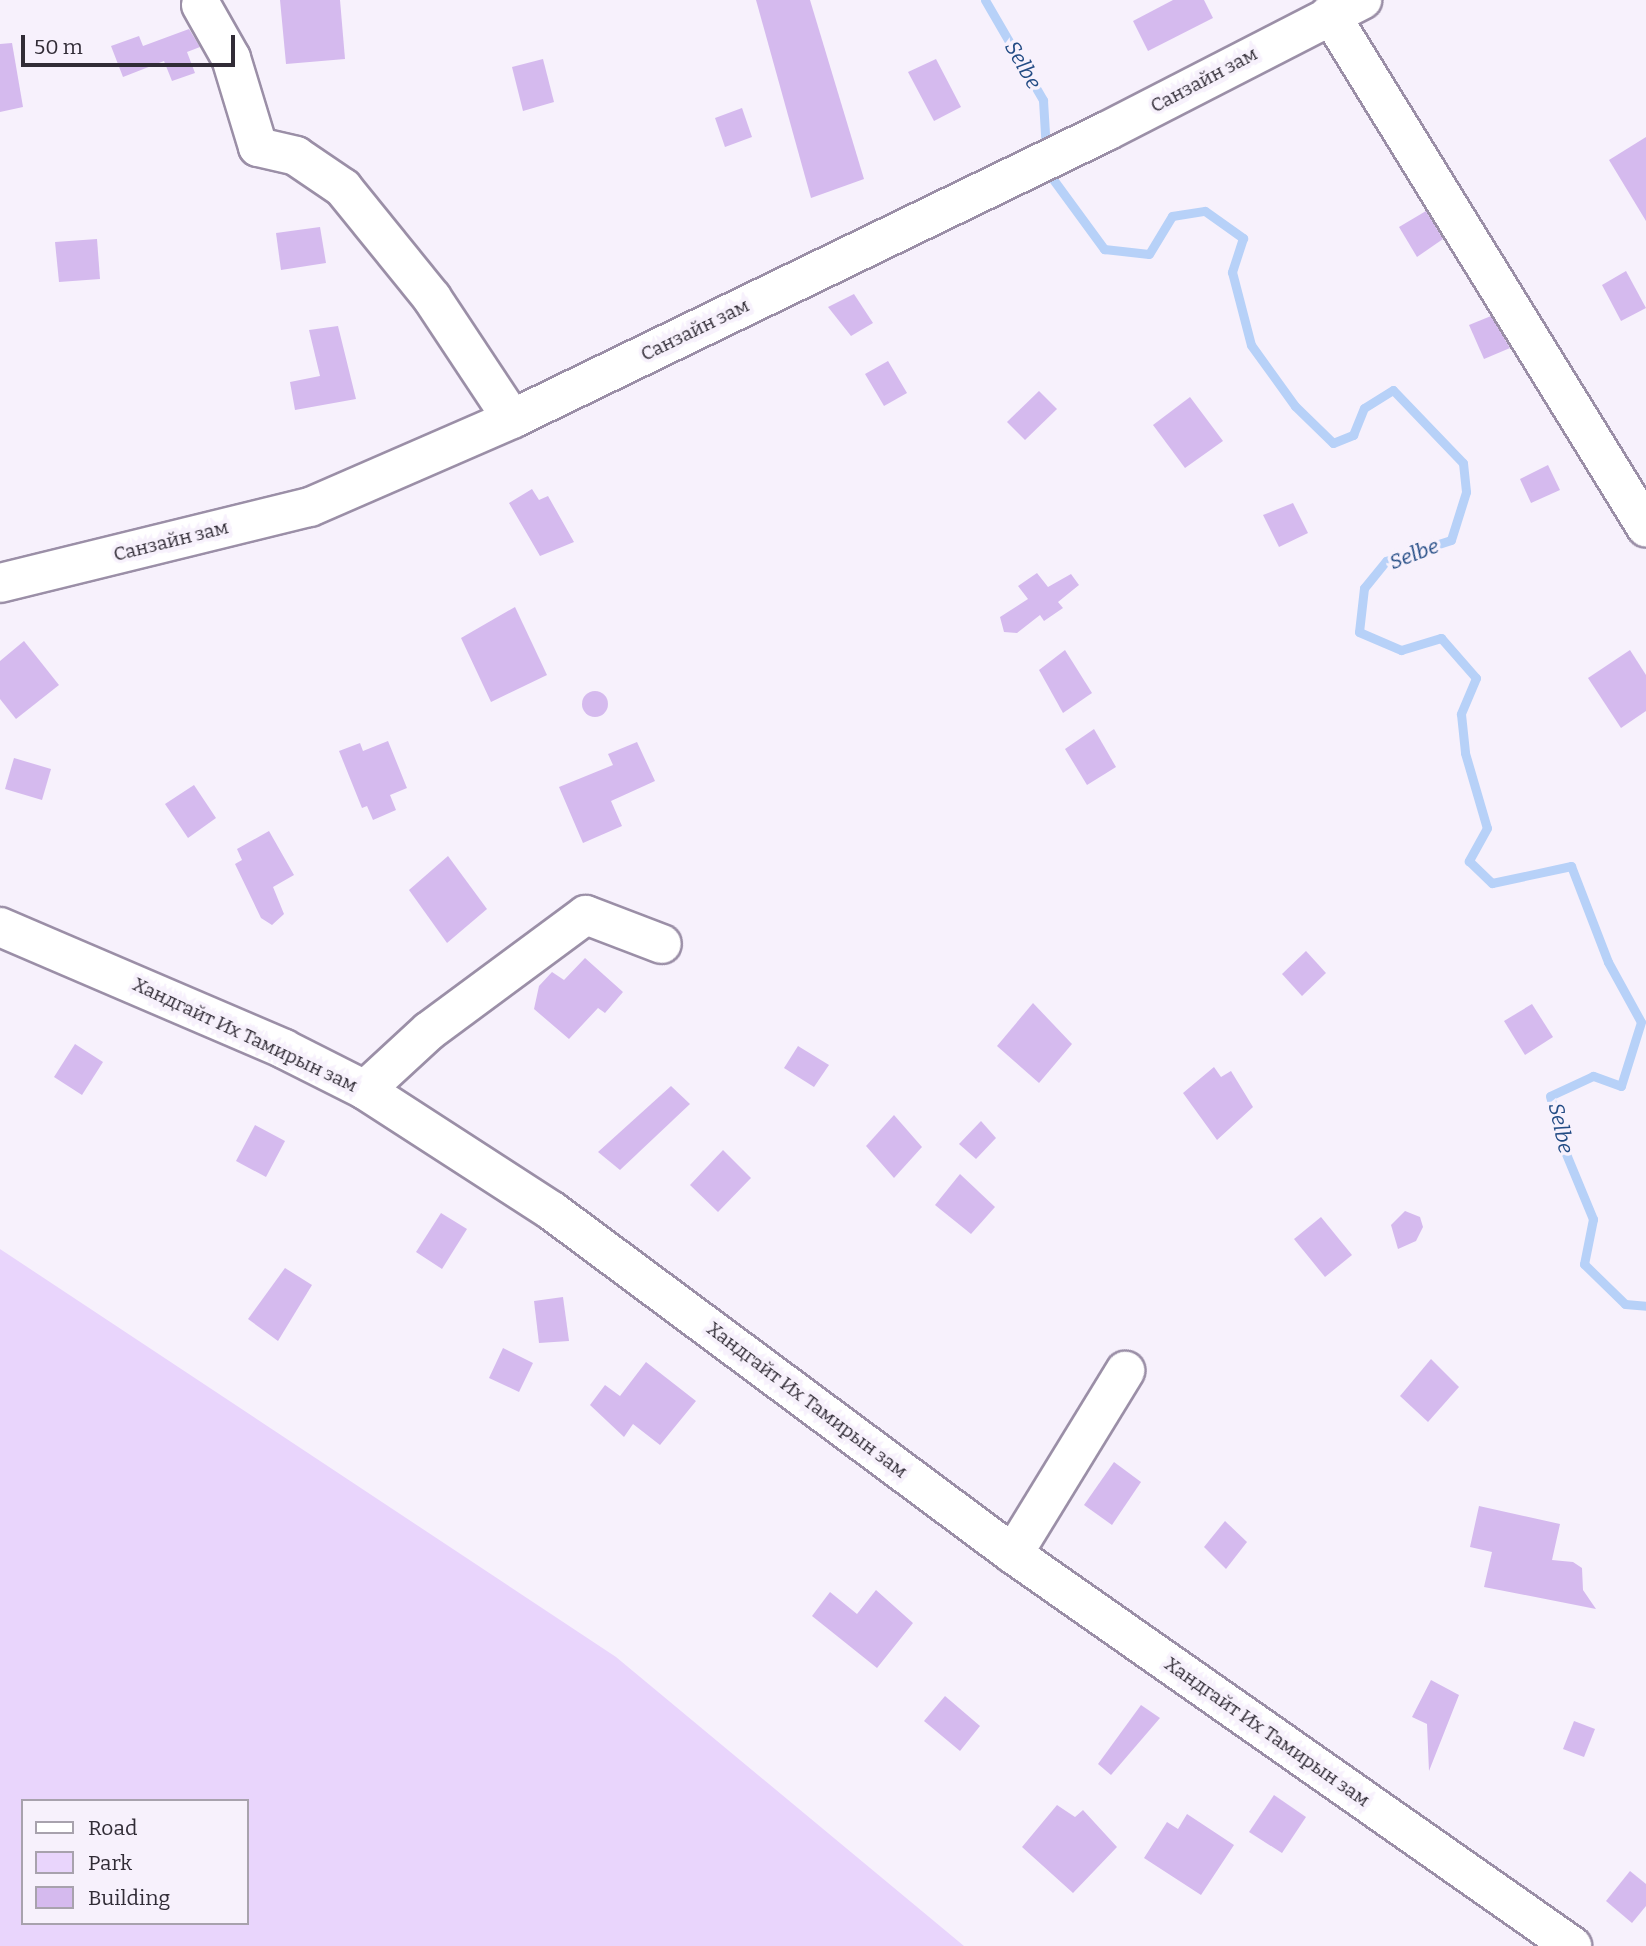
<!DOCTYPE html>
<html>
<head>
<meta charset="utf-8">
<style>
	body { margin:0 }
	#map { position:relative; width:1646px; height:1946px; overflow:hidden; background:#f7f1fc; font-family:Bitter,serif }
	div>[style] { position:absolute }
	.green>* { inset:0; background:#e9d5fc }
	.stream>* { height:9px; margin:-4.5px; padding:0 4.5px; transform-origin:4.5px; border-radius:4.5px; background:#b7d1f8 }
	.building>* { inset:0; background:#d5baee }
	.round { border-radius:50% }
	.roads { filter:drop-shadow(2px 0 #9b8fa7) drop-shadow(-2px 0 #9b8fa7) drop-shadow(0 2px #9b8fa7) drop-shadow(0 -2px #9b8fa7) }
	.minor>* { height:38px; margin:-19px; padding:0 19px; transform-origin:19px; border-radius:19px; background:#fff }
	.major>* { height:38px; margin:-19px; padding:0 19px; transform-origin:19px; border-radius:19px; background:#fff }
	span { translate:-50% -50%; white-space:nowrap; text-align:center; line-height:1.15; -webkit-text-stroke:7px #f7f1fc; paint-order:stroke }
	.street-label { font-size:19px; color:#312c36 }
	.water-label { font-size:21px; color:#224b84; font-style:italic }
	.legend { position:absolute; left:21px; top:1799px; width:228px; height:126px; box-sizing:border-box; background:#f7f1fc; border:2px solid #a8a2ad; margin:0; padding:9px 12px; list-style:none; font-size:21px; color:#312c36 }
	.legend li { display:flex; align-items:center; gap:14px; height:35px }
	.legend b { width:35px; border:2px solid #a8a2ad }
	.scale { position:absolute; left:21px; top:35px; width:214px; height:32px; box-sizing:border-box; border:4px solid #312c36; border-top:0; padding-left:9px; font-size:21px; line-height:24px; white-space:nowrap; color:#312c36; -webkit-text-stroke:5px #f7f1fc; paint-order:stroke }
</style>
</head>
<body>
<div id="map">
	<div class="green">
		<div style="clip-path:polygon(evenodd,0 1249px,616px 1657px,964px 1946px,0 1946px,0 1249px,23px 1801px,247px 1801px,247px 1923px,23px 1923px,23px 1801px)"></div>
	</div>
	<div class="stream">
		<div style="left:985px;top:0;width:116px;rotate:59.9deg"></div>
		<div style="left:1043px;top:100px;width:50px;rotate:86.6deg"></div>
		<div style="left:1047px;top:171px;width:97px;rotate:53.8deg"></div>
		<div style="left:1104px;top:249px;width:45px;rotate:6.3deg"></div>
		<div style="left:1149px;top:254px;width:44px;rotate:-58.8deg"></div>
		<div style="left:1172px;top:216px;width:33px;rotate:-9deg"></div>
		<div style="left:1205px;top:211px;width:47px;rotate:35.4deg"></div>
		<div style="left:1243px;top:238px;width:36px;rotate:108deg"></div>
		<div style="left:1232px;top:272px;width:75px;rotate:75.4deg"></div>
		<div style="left:1251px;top:345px;width:75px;rotate:54.2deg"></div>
		<div style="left:1295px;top:406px;width:53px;rotate:44.2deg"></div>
		<div style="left:1333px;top:443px;width:22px;rotate:-22deg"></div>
		<div style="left:1353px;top:435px;width:29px;rotate:-68deg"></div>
		<div style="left:1364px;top:408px;width:34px;rotate:-32deg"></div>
		<div style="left:1393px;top:390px;width:101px;rotate:46.2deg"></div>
		<div style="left:1463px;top:463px;width:29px;rotate:84deg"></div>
		<div style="left:1466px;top:492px;width:50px;rotate:107.4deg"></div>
		<div style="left:1451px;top:540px;width:68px;rotate:162.1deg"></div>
		<div style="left:1386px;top:561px;width:35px;rotate:129deg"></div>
		<div style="left:1364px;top:588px;width:44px;rotate:96.5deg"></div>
		<div style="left:1359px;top:632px;width:46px;rotate:23.2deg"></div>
		<div style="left:1401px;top:650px;width:42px;rotate:-16.7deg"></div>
		<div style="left:1441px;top:638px;width:53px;rotate:48.8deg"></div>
		<div style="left:1476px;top:678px;width:39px;rotate:113deg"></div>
		<div style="left:1461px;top:714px;width:39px;rotate:84deg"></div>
		<div style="left:1465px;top:753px;width:78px;rotate:73.7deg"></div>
		<div style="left:1487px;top:828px;width:38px;rotate:119deg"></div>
		<div style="left:1469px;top:861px;width:32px;rotate:44deg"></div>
		<div style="left:1492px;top:883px;width:81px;rotate:-12.1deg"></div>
		<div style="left:1571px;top:866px;width:103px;rotate:68.9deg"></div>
		<div style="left:1608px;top:962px;width:68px;rotate:61.2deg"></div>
		<div style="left:1641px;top:1022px;width:67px;rotate:107.4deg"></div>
		<div style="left:1621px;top:1086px;width:30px;rotate:-160deg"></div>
		<div style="left:1593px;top:1076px;width:47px;rotate:155.1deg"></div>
		<div style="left:1550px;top:1096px;width:55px;rotate:75.2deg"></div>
		<div style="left:1564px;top:1149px;width:76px;rotate:67.5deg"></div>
		<div style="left:1593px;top:1219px;width:46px;rotate:101.3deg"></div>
		<div style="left:1584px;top:1264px;width:57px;rotate:44.3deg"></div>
		<div style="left:1625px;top:1304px;width:21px;rotate:5deg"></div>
	</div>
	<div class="building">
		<div style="clip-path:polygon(280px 0,340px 0,345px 59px,286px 64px)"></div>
		<div style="clip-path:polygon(756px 0,810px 0,864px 179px,811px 198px)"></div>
		<div style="clip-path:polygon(1173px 0,1204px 0,1213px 18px,1148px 51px,1133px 21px)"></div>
		<div style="clip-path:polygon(189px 29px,200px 47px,187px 52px,195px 73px,172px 81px,164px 61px,123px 77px,111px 46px,139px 36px,143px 46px)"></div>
		<div style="clip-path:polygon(12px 43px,23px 107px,0 112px,0 44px)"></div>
		<div style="clip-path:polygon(543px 59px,554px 102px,523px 111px,512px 67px)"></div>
		<div style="clip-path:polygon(936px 59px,961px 107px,934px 121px,908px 72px)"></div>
		<div style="clip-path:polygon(742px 108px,752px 137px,725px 147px,715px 118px)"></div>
		<div style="clip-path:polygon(1646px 137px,1646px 221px,1609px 160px)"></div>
		<div style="clip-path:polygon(1426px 211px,1443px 239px,1417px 257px,1399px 227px)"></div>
		<div style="clip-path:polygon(320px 227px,326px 263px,281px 270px,276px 233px)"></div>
		<div style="clip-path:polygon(97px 239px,100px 279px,59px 282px,55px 242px)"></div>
		<div style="clip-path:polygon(1626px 271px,1646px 308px,1621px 321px,1602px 285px)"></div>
		<div style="clip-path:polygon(854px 294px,873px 323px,851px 336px,828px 307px)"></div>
		<div style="clip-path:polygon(1491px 316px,1510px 348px,1484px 359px,1469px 325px)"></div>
		<div style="clip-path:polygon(338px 326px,356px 399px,295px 410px,290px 382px,320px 376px,309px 330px)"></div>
		<div style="clip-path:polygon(888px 361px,907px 393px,884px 406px,865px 374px)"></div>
		<div style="clip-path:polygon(1039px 391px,1057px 409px,1025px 440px,1007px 422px)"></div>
		<div style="clip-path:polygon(1190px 397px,1223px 441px,1185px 468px,1153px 425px)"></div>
		<div style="clip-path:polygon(1548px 465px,1560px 490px,1531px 503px,1520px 479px)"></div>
		<div style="clip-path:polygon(532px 489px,539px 500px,548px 496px,574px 542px,540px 556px,509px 503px)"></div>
		<div style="clip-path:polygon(1293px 503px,1308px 533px,1279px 547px,1263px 515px)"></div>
		<div style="clip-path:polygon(1037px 573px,1048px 587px,1071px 574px,1079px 585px,1058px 602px,1063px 608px,1044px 621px,1040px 615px,1017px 633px,1004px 632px,1000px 617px,1028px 599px,1018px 586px)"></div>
		<div style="clip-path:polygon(515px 607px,547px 675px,491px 702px,461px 638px)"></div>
		<div style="clip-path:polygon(24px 641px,59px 685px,16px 719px,0 699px,0 661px)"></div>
		<div style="clip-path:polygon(1065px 650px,1092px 693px,1063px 713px,1039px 670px)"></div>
		<div style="clip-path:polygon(1630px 650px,1646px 675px,1646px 711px,1621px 728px,1588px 678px)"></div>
		<div class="round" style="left:582px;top:691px;width:26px;height:26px"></div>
		<div style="clip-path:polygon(1094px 729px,1116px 767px,1087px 785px,1065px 749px)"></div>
		<div style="clip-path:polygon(388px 741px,407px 788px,390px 795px,396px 810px,373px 820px,367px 806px,362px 808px,339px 751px,360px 743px,363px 751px)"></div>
		<div style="clip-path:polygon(637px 742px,655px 781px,611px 801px,622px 826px,583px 843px,559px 787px,613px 765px,608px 754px)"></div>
		<div style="clip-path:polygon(14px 758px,51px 769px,42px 800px,5px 789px)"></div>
		<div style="clip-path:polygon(194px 785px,216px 818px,188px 838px,165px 804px)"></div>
		<div style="clip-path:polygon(269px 831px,294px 875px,273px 887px,284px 914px,272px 925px,261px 918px,235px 864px,242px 860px,237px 849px)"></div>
		<div style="clip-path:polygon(448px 856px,487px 909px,447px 943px,409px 890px)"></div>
		<div style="clip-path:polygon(1306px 951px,1326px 973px,1302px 996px,1282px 974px)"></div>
		<div style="clip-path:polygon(585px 958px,623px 992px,605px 1013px,598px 1008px,569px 1039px,534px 1009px,539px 986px,552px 972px,564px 980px)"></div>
		<div style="clip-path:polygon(1033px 1003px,1072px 1044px,1039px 1083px,997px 1046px)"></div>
		<div style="clip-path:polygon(1532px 1004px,1553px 1037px,1525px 1055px,1504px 1021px)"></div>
		<div style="clip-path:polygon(75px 1044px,103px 1062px,82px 1095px,54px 1077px)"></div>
		<div style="clip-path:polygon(798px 1046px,829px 1065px,814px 1087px,784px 1068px)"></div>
		<div style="clip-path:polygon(1214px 1067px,1221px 1077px,1231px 1071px,1253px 1107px,1217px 1140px,1183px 1093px)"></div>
		<div style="clip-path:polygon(671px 1086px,690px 1104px,620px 1170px,598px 1152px)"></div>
		<div style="clip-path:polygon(894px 1115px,922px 1147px,894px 1178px,866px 1146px)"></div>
		<div style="clip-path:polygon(981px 1121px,996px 1138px,976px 1159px,959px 1144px)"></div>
		<div style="clip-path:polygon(255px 1125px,285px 1141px,266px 1177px,236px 1161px)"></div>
		<div style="clip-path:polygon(723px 1150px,751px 1178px,718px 1212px,690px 1185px)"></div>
		<div style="clip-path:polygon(960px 1174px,995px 1207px,971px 1234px,935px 1205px)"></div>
		<div style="clip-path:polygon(1405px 1211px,1420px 1217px,1423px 1227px,1416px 1241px,1398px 1249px,1391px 1225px)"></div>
		<div style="clip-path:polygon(441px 1213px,467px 1229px,442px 1269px,416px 1252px)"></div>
		<div style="clip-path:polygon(1321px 1217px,1352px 1255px,1325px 1277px,1294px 1239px)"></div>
		<div style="clip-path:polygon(285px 1268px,312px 1285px,278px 1341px,248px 1319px)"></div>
		<div style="clip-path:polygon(563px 1297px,569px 1341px,539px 1343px,534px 1301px)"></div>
		<div style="clip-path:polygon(503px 1348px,533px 1363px,519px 1392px,489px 1378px)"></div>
		<div style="clip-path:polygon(1431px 1359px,1459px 1387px,1428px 1422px,1400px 1396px)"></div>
		<div style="clip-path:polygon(646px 1362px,696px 1401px,660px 1445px,633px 1424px,624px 1437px,590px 1405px,605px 1385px,620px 1396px)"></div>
		<div style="clip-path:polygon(1114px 1462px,1141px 1482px,1112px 1525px,1084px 1505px)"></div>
		<div style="clip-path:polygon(1479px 1506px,1560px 1524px,1552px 1560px,1573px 1562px,1582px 1568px,1583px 1590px,1596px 1609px,1484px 1587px,1492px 1552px,1470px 1547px)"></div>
		<div style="clip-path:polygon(1225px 1521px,1247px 1542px,1226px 1569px,1204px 1547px)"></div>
		<div style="clip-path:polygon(876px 1590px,913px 1623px,877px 1668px,812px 1616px,830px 1592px,857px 1614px)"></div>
		<div style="clip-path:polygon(1431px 1680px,1459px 1695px,1429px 1771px,1427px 1724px,1412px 1717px)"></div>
		<div style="clip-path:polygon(945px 1696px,980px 1726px,960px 1751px,924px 1721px)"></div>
		<div style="clip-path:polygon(1141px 1705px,1160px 1718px,1111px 1775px,1098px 1764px)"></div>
		<div style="clip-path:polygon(1574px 1721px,1595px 1729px,1584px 1757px,1563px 1749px)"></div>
		<div style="clip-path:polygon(1274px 1795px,1306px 1817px,1282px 1853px,1249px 1832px)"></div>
		<div style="clip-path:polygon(1057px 1805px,1075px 1817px,1083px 1810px,1117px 1847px,1073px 1893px,1022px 1847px)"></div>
		<div style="clip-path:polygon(1187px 1814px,1234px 1845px,1201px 1895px,1144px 1858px,1167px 1822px,1178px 1829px)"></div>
		<div style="clip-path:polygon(1630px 1871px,1646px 1884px,1646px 1906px,1632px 1923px,1606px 1901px)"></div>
	</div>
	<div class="roads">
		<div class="minor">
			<div style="left:201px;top:5px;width:61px;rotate:60.5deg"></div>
			<div style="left:231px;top:58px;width:93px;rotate:73.1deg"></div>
			<div style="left:258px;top:147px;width:39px;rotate:13deg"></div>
			<div style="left:296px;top:156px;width:57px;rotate:34.2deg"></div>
			<div style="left:343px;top:188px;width:141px;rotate:51deg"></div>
			<div style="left:432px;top:298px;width:145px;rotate:56.5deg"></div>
			<div style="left:1330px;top:14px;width:603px;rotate:58.37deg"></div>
			<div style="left:0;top:927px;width:309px;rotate:23.2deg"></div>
			<div style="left:284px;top:1049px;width:91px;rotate:26.8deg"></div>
			<div style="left:365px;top:1090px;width:223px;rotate:32.9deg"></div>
			<div style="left:552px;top:1211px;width:575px;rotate:36.65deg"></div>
			<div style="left:1013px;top:1554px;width:683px;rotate:35.04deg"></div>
			<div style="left:365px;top:1090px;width:87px;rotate:-42.7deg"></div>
			<div style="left:429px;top:1031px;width:195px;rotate:-36.5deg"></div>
			<div style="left:586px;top:915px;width:81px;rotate:20.9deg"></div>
			<div style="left:1013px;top:1554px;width:215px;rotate:-58.5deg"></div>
		</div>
		<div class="major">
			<div style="left:0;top:583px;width:319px;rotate:-13.8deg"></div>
			<div style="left:310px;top:507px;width:220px;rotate:-23.5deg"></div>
			<div style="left:512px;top:419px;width:661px;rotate:-25.83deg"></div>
			<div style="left:1107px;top:131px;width:287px;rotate:-27.2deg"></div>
		</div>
	</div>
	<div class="street-label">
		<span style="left:1204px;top:80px;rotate:-28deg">Санзайн зам</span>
		<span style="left:695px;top:330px;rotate:-26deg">Санзайн зам</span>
		<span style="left:171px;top:541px;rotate:-14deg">Санзайн зам</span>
		<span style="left:245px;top:1035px;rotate:25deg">Хандгайт Их Тамирын зам</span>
		<span style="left:807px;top:1400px;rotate:37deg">Хандгайт Их Тамирын зам</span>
		<span style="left:1267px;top:1732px;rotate:35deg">Хандгайт Их Тамирын зам</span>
	</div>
	<div class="water-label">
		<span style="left:1023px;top:65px;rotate:60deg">Selbe</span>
		<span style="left:1414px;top:554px;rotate:-21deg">Selbe</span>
		<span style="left:1561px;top:1128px;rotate:77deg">Selbe</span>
	</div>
	<ul class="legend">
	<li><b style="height:9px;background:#fff"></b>Road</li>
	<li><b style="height:19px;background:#e9d5fc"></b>Park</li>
	<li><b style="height:19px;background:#d5baee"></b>Building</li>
	</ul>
	<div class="scale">50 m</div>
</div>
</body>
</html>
